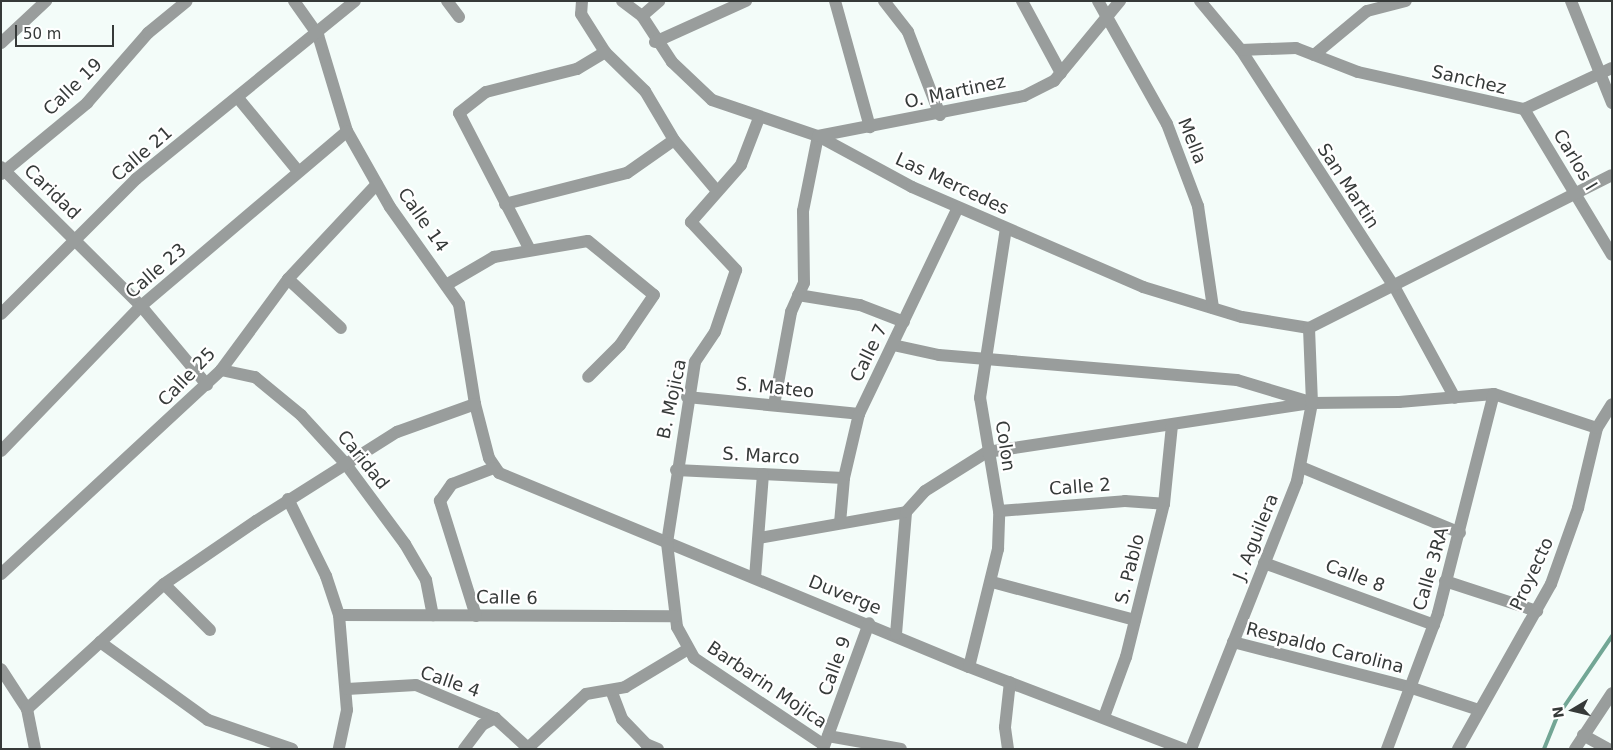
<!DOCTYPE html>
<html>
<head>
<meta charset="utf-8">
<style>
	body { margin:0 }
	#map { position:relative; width:1613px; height:750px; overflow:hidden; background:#f3fcf9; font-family:"DejaVu Sans",sans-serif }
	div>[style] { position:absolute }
	.stream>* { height:4px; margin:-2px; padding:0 2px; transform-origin:2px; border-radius:2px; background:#72a695 }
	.minor>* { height:12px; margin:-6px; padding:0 6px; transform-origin:6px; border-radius:6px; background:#999d9c }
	span { translate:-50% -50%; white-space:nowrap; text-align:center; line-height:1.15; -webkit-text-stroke:4.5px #fff; paint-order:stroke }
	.street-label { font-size:18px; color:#363a39 }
	.frame { position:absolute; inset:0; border:2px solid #363a39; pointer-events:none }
	.north { position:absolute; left:1548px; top:685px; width:50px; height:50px; -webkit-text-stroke:4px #fff; paint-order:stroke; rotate:261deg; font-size:14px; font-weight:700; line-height:20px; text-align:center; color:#363a39 }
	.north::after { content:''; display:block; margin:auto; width:18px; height:22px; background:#363a39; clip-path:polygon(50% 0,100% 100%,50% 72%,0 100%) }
	.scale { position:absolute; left:15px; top:25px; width:99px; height:22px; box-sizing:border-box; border:2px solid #363a39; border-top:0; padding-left:6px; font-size:15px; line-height:18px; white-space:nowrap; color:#363a39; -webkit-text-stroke:4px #fff; paint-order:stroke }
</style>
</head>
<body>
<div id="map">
	<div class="stream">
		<div style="left:1544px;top:749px;width:35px;rotate:-68deg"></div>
		<div style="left:1557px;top:717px;width:98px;rotate:-55.8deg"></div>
	</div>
	<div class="minor">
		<div style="left:294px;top:1px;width:42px;rotate:54.8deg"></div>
		<div style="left:318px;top:35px;width:100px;rotate:73.2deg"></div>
		<div style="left:347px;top:131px;width:87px;rotate:60.5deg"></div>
		<div style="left:390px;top:207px;width:119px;rotate:54.6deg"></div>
		<div style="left:459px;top:304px;width:101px;rotate:80.9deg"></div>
		<div style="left:475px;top:404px;width:56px;rotate:75.5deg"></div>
		<div style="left:489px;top:458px;width:18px;rotate:56deg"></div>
		<div style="left:499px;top:473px;width:508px;rotate:22.43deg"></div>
		<div style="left:969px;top:667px;width:230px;rotate:20.9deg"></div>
		<div style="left:447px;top:1px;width:20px;rotate:53deg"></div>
		<div style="left:582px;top:1px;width:13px;rotate:94deg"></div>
		<div style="left:581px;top:14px;width:45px;rotate:57.7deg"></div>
		<div style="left:605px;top:52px;width:56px;rotate:44.3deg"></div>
		<div style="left:645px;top:91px;width:57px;rotate:59.4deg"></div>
		<div style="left:674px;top:140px;width:67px;rotate:49.9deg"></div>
		<div style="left:622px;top:1px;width:25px;rotate:37deg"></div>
		<div style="left:642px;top:16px;width:55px;rotate:56.9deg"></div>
		<div style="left:672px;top:62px;width:55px;rotate:43.5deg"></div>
		<div style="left:712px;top:100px;width:112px;rotate:18.8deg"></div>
		<div style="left:818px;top:136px;width:107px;rotate:28.5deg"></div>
		<div style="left:912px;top:187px;width:252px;rotate:23.4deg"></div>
		<div style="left:1143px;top:287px;width:103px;rotate:16.9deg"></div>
		<div style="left:1242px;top:317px;width:68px;rotate:9.3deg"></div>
		<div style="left:835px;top:1px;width:131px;rotate:74.5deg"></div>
		<div style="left:884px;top:1px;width:39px;rotate:52deg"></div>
		<div style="left:908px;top:32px;width:89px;rotate:68.9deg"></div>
		<div style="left:1022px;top:1px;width:82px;rotate:61.6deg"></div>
		<div style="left:1098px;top:1px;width:141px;rotate:60.7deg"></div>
		<div style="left:1167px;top:124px;width:88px;rotate:69.3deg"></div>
		<div style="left:1198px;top:206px;width:103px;rotate:81.6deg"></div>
		<div style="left:1200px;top:1px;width:64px;rotate:50.1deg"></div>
		<div style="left:1241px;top:50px;width:283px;rotate:57.1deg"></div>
		<div style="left:1395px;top:288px;width:125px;rotate:61.4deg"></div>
		<div style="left:1571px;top:1px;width:110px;rotate:68.1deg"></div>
		<div style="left:642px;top:16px;width:23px;rotate:-41deg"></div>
		<div style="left:655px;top:42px;width:100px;rotate:-24.3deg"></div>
		<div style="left:1px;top:43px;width:62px;rotate:-43deg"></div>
		<div style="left:1241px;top:50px;width:55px;rotate:-2.1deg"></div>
		<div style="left:1296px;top:48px;width:66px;rotate:21.2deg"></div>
		<div style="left:1358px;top:72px;width:170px;rotate:12.6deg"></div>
		<div style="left:1524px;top:109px;width:97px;rotate:-25deg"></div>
		<div style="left:1314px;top:55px;width:69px;rotate:-39.7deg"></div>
		<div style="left:1367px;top:11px;width:40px;rotate:-14.4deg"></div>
		<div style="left:238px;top:98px;width:94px;rotate:50.6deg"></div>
		<div style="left:1524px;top:109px;width:170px;rotate:58.9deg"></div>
		<div style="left:759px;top:118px;width:50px;rotate:111deg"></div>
		<div style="left:741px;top:165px;width:76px;rotate:131.3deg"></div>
		<div style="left:691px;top:222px;width:66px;rotate:46.8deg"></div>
		<div style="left:736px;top:270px;width:65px;rotate:108.7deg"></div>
		<div style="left:715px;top:332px;width:36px;rotate:124deg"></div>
		<div style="left:695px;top:362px;width:183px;rotate:98.8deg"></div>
		<div style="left:667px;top:543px;width:85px;rotate:83.2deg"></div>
		<div style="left:677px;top:627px;width:35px;rotate:61deg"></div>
		<div style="left:694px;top:658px;width:156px;rotate:33.8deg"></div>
		<div style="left:1px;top:167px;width:197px;rotate:44.8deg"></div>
		<div style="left:141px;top:306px;width:103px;rotate:50.1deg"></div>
		<div style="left:1px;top:174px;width:112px;rotate:-39.5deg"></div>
		<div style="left:87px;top:103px;width:93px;rotate:-48.9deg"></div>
		<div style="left:148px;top:33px;width:50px;rotate:-39.4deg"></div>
		<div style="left:505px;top:204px;width:126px;rotate:-14.3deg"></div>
		<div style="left:627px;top:173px;width:57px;rotate:-35.1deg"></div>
		<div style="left:530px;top:250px;width:154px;rotate:-117.4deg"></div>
		<div style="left:459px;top:113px;width:34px;rotate:-38deg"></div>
		<div style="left:486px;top:92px;width:94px;rotate:-14.2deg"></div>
		<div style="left:577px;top:69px;width:33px;rotate:-31deg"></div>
		<div style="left:288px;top:279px;width:72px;rotate:42.8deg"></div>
		<div style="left:446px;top:285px;width:56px;rotate:-30.3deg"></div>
		<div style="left:494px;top:257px;width:95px;rotate:-9.7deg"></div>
		<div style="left:588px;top:241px;width:85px;rotate:39.3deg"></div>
		<div style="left:654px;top:295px;width:60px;rotate:124.2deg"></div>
		<div style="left:620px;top:345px;width:45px;rotate:135deg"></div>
		<div style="left:798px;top:295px;width:63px;rotate:9.2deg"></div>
		<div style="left:860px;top:305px;width:47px;rotate:21.1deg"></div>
		<div style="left:1px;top:314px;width:191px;rotate:-45deg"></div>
		<div style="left:136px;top:179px;width:282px;rotate:-39.1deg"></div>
		<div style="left:1309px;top:328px;width:339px;rotate:-26.8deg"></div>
		<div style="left:893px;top:345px;width:47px;rotate:12.3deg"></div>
		<div style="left:939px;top:355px;width:299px;rotate:4.8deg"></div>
		<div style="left:1237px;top:380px;width:73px;rotate:16.7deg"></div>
		<div style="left:221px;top:370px;width:35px;rotate:12deg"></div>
		<div style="left:255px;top:377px;width:60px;rotate:39.6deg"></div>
		<div style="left:301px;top:415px;width:65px;rotate:47.5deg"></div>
		<div style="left:345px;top:463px;width:101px;rotate:53.5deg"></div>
		<div style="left:405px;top:544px;width:42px;rotate:59.7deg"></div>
		<div style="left:426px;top:580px;width:36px;rotate:79deg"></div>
		<div style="left:687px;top:397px;width:173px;rotate:5.6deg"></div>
		<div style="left:774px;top:405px;width:95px;rotate:-79.6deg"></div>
		<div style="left:791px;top:312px;width:32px;rotate:-66deg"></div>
		<div style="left:804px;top:283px;width:72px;rotate:-90.8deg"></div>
		<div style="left:803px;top:211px;width:76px;rotate:-78.7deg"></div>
		<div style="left:818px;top:136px;width:210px;rotate:-11deg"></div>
		<div style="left:1024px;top:96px;width:34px;rotate:-27deg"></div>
		<div style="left:1054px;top:81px;width:104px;rotate:-50.5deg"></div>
		<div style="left:1px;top:451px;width:202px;rotate:-46deg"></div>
		<div style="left:141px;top:306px;width:270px;rotate:-40.3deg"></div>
		<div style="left:1301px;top:467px;width:172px;rotate:22.5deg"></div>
		<div style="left:676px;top:470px;width:168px;rotate:2.7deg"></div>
		<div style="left:288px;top:499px;width:86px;rotate:63.7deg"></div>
		<div style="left:326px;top:576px;width:41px;rotate:71.6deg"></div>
		<div style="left:339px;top:615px;width:95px;rotate:85.2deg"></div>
		<div style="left:347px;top:710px;width:40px;rotate:102deg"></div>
		<div style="left:999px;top:511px;width:126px;rotate:-4.5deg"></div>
		<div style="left:1125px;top:501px;width:39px;rotate:4deg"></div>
		<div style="left:840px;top:523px;width:45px;rotate:-84.9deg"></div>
		<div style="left:844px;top:478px;width:66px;rotate:-76.8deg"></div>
		<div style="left:859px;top:414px;width:229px;rotate:-64.4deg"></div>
		<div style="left:759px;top:538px;width:149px;rotate:-10deg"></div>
		<div style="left:1264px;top:563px;width:181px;rotate:20deg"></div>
		<div style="left:1px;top:574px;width:300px;rotate:-42.8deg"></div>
		<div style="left:221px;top:370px;width:113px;rotate:-53.6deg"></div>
		<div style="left:288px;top:279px;width:130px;rotate:-46.9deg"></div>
		<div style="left:755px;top:578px;width:104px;rotate:-85.6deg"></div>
		<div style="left:1445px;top:581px;width:97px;rotate:18.1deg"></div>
		<div style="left:992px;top:582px;width:148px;rotate:14.9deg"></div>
		<div style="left:164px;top:584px;width:65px;rotate:45deg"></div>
		<div style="left:339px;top:615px;width:336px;rotate:0.2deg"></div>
		<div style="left:476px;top:616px;width:121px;rotate:-107.4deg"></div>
		<div style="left:440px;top:501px;width:21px;rotate:-55deg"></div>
		<div style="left:452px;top:484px;width:45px;rotate:-20.9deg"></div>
		<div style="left:896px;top:634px;width:122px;rotate:-85.3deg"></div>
		<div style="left:906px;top:512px;width:28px;rotate:-48deg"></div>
		<div style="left:925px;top:491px;width:73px;rotate:-32.2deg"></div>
		<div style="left:987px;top:452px;width:329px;rotate:-8.6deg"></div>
		<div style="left:1312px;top:403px;width:87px;rotate:-0.7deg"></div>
		<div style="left:1399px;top:402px;width:95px;rotate:-4.8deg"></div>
		<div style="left:1494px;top:394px;width:108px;rotate:18.3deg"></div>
		<div style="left:100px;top:642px;width:133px;rotate:35.8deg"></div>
		<div style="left:208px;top:720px;width:89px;rotate:19deg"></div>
		<div style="left:1233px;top:642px;width:182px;rotate:14.3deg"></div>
		<div style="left:1409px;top:687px;width:74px;rotate:18.2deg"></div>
		<div style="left:969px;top:667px;width:122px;rotate:-76.2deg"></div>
		<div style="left:998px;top:549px;width:38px;rotate:-88deg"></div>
		<div style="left:999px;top:511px;width:115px;rotate:-99.5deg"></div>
		<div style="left:980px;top:398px;width:171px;rotate:-81.3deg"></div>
		<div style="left:1px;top:669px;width:48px;rotate:57deg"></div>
		<div style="left:27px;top:709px;width:41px;rotate:78.7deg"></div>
		<div style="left:347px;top:689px;width:69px;rotate:-3.3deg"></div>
		<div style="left:416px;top:685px;width:86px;rotate:22.7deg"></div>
		<div style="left:495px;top:718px;width:46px;rotate:42.4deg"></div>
		<div style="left:611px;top:690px;width:31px;rotate:69deg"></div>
		<div style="left:622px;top:719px;width:35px;rotate:46deg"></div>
		<div style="left:646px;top:744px;width:13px;rotate:23deg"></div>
		<div style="left:27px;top:709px;width:185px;rotate:-42.4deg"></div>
		<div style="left:164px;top:584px;width:112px;rotate:-34.4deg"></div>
		<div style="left:256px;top:521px;width:167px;rotate:-32.3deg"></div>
		<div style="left:397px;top:432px;width:83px;rotate:-19.7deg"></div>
		<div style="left:1104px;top:717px;width:64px;rotate:-69.9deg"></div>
		<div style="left:1126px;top:657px;width:158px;rotate:-76.1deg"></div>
		<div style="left:1164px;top:504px;width:79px;rotate:-84.2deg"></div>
		<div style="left:1583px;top:735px;width:29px;rotate:29deg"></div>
		<div style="left:828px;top:736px;width:74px;rotate:10.1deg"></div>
		<div style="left:528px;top:748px;width:79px;rotate:-43deg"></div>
		<div style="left:586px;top:694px;width:40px;rotate:-10deg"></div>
		<div style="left:625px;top:687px;width:74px;rotate:-31.1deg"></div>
		<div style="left:464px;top:749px;width:30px;rotate:-53deg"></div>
		<div style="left:482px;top:725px;width:15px;rotate:-28deg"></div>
		<div style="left:823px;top:749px;width:134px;rotate:-69.9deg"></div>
		<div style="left:1008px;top:749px;width:22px;rotate:-98deg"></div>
		<div style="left:1005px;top:727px;width:45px;rotate:-83.7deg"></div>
		<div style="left:1191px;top:749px;width:288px;rotate:-68.4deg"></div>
		<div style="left:1297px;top:481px;width:79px;rotate:-79.1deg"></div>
		<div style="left:1312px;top:403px;width:75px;rotate:-92.3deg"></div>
		<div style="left:1387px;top:749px;width:145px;rotate:-69.4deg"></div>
		<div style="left:1438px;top:613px;width:226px;rotate:-75.7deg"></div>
		<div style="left:1458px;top:749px;width:189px;rotate:-60.6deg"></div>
		<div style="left:1551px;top:584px;width:81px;rotate:-70.4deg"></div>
		<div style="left:1578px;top:508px;width:82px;rotate:-76.6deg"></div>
		<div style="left:1597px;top:428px;width:28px;rotate:-58deg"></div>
		<div style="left:1575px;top:749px;width:67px;rotate:-56.5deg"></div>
	</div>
	<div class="street-label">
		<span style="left:1469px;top:80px;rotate:13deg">Sanchez</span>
		<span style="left:73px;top:87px;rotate:-44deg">Calle 19</span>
		<span style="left:955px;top:92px;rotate:-12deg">O. Martinez</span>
		<span style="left:1192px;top:141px;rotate:68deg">Mella</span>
		<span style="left:142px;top:154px;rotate:-41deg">Calle 21</span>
		<span style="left:1575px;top:160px;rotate:59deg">Carlos I</span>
		<span style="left:952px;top:184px;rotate:25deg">Las Mercedes</span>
		<span style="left:1348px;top:186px;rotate:57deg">San Martin</span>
		<span style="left:52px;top:192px;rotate:44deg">Caridad</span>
		<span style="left:423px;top:220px;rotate:55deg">Calle 14</span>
		<span style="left:156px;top:271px;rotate:-41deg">Calle 23</span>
		<span style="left:869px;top:353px;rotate:-64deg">Calle 7</span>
		<span style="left:187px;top:377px;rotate:-46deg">Calle 25</span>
		<span style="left:775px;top:388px;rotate:6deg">S. Mateo</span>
		<span style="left:672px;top:399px;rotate:-78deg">B. Mojica</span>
		<span style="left:1005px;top:446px;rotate:81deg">Colon</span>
		<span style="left:761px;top:456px;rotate:3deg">S. Marco</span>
		<span style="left:363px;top:460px;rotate:51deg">Caridad</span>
		<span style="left:1080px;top:487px;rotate:-4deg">Calle 2</span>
		<span style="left:1256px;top:537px;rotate:-68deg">J. Aguilera</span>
		<span style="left:1130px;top:569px;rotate:-76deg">S. Pablo</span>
		<span style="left:1431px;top:569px;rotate:-74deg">Calle 3RA</span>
		<span style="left:1532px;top:574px;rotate:-65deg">Proyecto</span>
		<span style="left:1355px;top:576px;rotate:21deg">Calle 8</span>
		<span style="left:845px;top:595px;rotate:22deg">Duverge</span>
		<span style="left:507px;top:598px;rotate:1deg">Calle 6</span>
		<span style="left:1325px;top:648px;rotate:14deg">Respaldo Carolina</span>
		<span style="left:835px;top:666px;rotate:-70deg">Calle 9</span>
		<span style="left:450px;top:682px;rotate:19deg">Calle 4</span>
		<span style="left:767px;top:685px;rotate:34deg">Barbarin Mojica</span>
	</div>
	<div class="frame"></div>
	<div class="north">N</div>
	<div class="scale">50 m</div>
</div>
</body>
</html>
